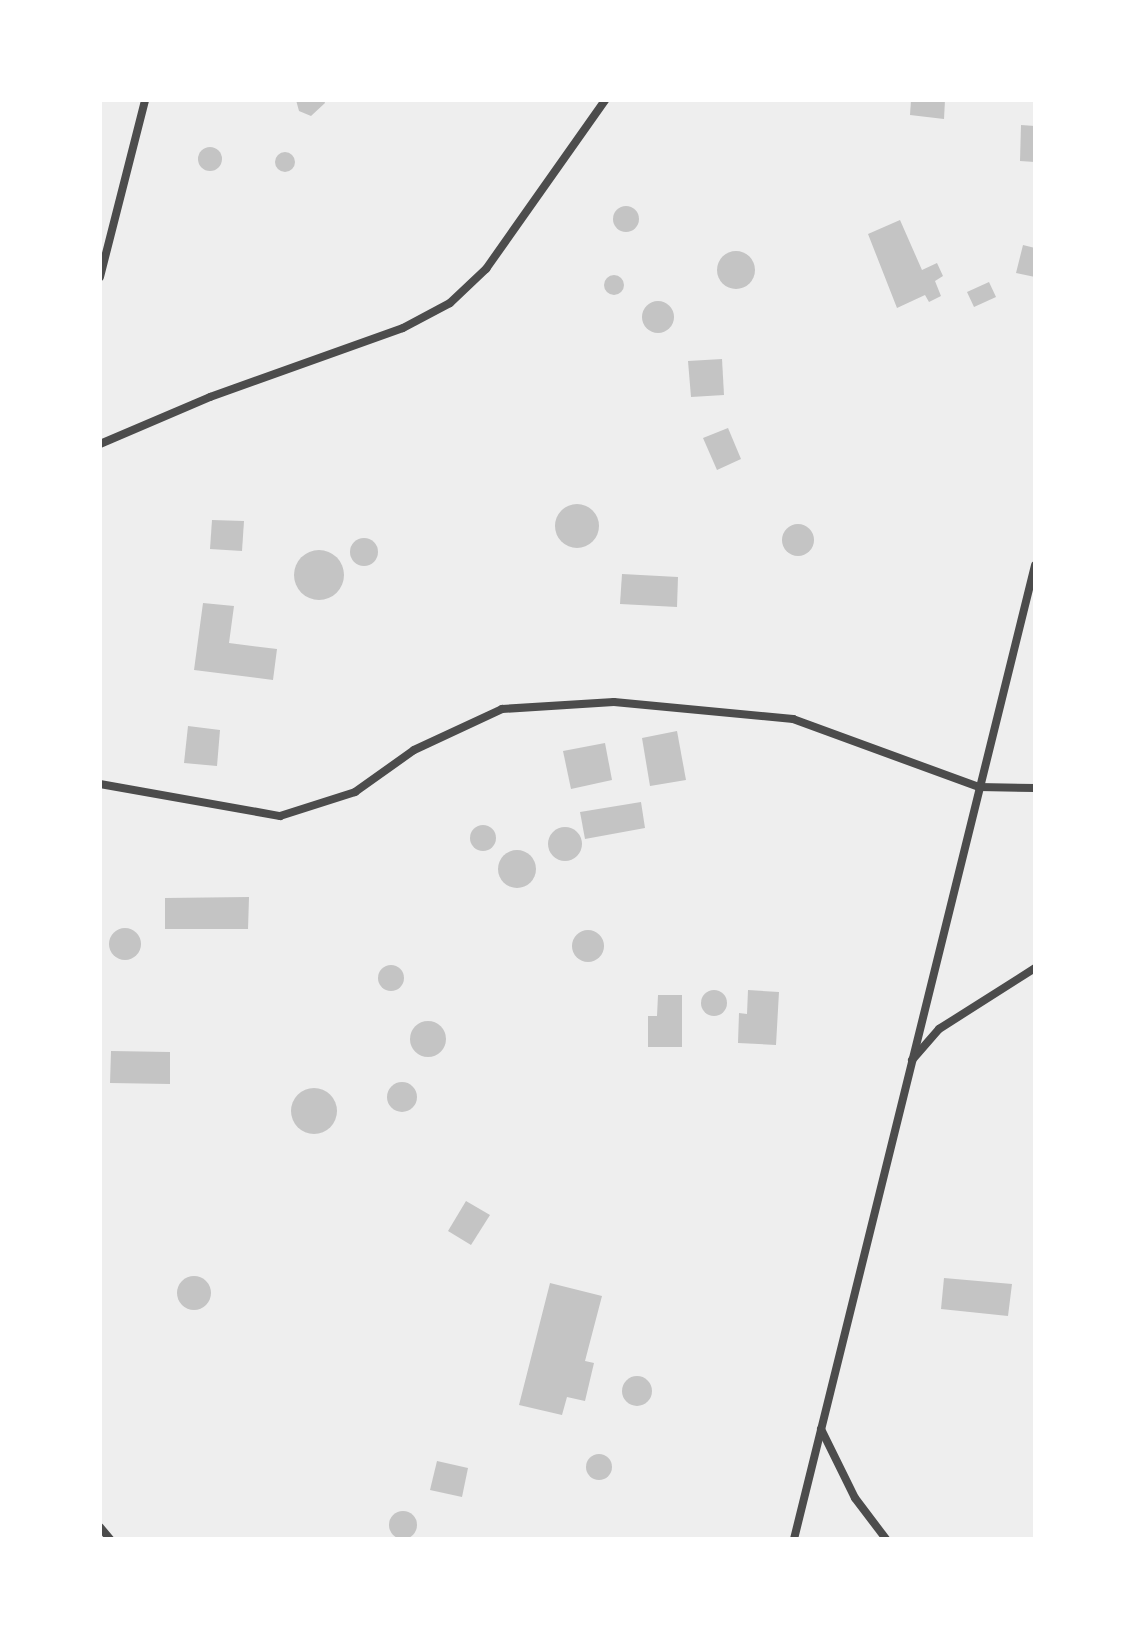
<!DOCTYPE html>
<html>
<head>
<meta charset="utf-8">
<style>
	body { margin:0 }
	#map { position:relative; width:1135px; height:1639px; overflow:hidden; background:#fff; font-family:"Golos Text",sans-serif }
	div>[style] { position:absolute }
	.green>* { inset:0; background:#eee }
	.building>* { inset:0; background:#c4c4c4 }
	.round { border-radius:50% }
	.minor>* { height:8px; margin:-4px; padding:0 4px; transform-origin:4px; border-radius:4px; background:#4c4c4c }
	span { translate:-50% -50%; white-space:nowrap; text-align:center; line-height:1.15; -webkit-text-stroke:6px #fff; paint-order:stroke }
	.frame { position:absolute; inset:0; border:102px solid #fff; pointer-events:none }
</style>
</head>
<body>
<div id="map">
	<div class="green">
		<div style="clip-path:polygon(100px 100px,1035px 100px,1035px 1539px,100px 1539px)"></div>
	</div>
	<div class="building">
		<div style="clip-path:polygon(296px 100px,324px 100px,325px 103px,311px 116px,299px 111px)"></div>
		<div style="clip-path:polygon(911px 100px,945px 100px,944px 119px,910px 115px)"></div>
		<div style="clip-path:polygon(1021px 125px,1035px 126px,1035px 162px,1020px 161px)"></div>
		<div class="round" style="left:198px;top:147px;width:24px;height:24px"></div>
		<div class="round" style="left:275px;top:152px;width:20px;height:20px"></div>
		<div class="round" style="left:613px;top:206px;width:26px;height:26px"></div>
		<div style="clip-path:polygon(900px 220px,922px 270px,937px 263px,943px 276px,935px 281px,941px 296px,929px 302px,925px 295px,897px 308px,868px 234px)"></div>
		<div style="clip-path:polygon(1023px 245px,1035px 248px,1035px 277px,1016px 273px)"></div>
		<div class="round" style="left:717px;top:251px;width:38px;height:38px"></div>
		<div class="round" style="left:604px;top:275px;width:20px;height:20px"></div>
		<div style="clip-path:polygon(989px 282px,996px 297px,974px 307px,967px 292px)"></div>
		<div class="round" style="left:642px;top:301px;width:32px;height:32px"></div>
		<div style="clip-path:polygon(722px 359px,724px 395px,691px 397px,688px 361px)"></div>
		<div style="clip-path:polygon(728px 428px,741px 459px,717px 470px,703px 438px)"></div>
		<div class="round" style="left:555px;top:504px;width:44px;height:44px"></div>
		<div style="clip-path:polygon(212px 520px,244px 521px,242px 551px,210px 549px)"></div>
		<div class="round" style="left:782px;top:524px;width:32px;height:32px"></div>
		<div class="round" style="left:350px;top:538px;width:28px;height:28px"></div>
		<div class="round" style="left:294px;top:550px;width:50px;height:50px"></div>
		<div style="clip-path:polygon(622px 574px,678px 577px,677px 607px,620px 604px)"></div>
		<div style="clip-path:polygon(203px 603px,234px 606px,229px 643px,277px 649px,273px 680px,194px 670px)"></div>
		<div style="clip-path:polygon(188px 726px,220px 730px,217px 766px,184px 763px)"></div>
		<div style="clip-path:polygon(677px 731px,686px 780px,650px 786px,642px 738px)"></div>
		<div style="clip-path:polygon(605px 743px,612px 780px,571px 789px,563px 751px)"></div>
		<div style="clip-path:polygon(641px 802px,645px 828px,585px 839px,580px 812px)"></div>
		<div class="round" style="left:470px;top:825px;width:26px;height:26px"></div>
		<div class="round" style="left:548px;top:827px;width:34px;height:34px"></div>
		<div class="round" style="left:498px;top:850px;width:38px;height:38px"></div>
		<div style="clip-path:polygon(249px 897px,248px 929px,165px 929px,165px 898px)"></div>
		<div class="round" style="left:109px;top:928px;width:32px;height:32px"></div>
		<div class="round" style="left:572px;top:930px;width:32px;height:32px"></div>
		<div class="round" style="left:378px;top:965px;width:26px;height:26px"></div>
		<div style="clip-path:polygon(748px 990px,779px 992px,776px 1045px,738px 1043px,739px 1013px,747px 1014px)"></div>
		<div class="round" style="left:701px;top:990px;width:26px;height:26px"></div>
		<div style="clip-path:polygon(658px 995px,682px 995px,682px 1047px,648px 1047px,648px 1016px,657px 1016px)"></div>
		<div class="round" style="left:410px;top:1021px;width:36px;height:36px"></div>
		<div style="clip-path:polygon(111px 1051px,170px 1052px,170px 1084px,110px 1083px)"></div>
		<div class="round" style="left:387px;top:1082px;width:30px;height:30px"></div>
		<div class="round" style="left:291px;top:1088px;width:46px;height:46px"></div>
		<div style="clip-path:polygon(466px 1201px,490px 1215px,471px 1245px,448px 1231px)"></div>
		<div class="round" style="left:177px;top:1276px;width:34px;height:34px"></div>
		<div style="clip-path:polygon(944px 1278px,1012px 1284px,1008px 1316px,941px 1309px)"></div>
		<div style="clip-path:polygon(550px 1283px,602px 1296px,585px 1361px,594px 1363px,585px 1401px,567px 1397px,562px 1415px,519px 1405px)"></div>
		<div class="round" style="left:622px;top:1376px;width:30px;height:30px"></div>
		<div class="round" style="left:586px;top:1454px;width:26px;height:26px"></div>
		<div style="clip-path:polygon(437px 1461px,468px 1468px,462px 1497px,430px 1490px)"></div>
		<div class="round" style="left:389px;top:1511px;width:28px;height:28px"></div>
	</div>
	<div class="minor">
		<div style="left:100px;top:277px;width:183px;rotate:-75.7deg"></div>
		<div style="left:100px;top:444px;width:120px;rotate:-23.1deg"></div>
		<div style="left:210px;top:397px;width:205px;rotate:-19.7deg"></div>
		<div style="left:403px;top:328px;width:53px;rotate:-28deg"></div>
		<div style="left:450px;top:303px;width:50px;rotate:-43.4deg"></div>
		<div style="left:486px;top:269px;width:207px;rotate:-54.8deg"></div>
		<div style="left:100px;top:784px;width:183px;rotate:10.1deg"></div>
		<div style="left:280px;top:816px;width:79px;rotate:-17.7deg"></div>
		<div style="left:355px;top:792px;width:72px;rotate:-35.4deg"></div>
		<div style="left:414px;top:750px;width:97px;rotate:-25deg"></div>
		<div style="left:502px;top:709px;width:112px;rotate:-3.6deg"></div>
		<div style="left:614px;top:702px;width:180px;rotate:5.4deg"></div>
		<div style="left:793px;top:719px;width:198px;rotate:20.1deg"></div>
		<div style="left:979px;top:787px;width:56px;rotate:1deg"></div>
		<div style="left:912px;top:1060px;width:41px;rotate:-48.9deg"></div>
		<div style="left:939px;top:1029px;width:114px;rotate:-32.4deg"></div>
		<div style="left:821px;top:1429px;width:77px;rotate:63.8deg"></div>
		<div style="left:855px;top:1498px;width:51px;rotate:52.9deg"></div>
		<div style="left:100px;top:1527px;width:16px;rotate:50deg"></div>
		<div style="left:794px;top:1539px;width:1003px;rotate:-76.1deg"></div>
	</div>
	<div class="frame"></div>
</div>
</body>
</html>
